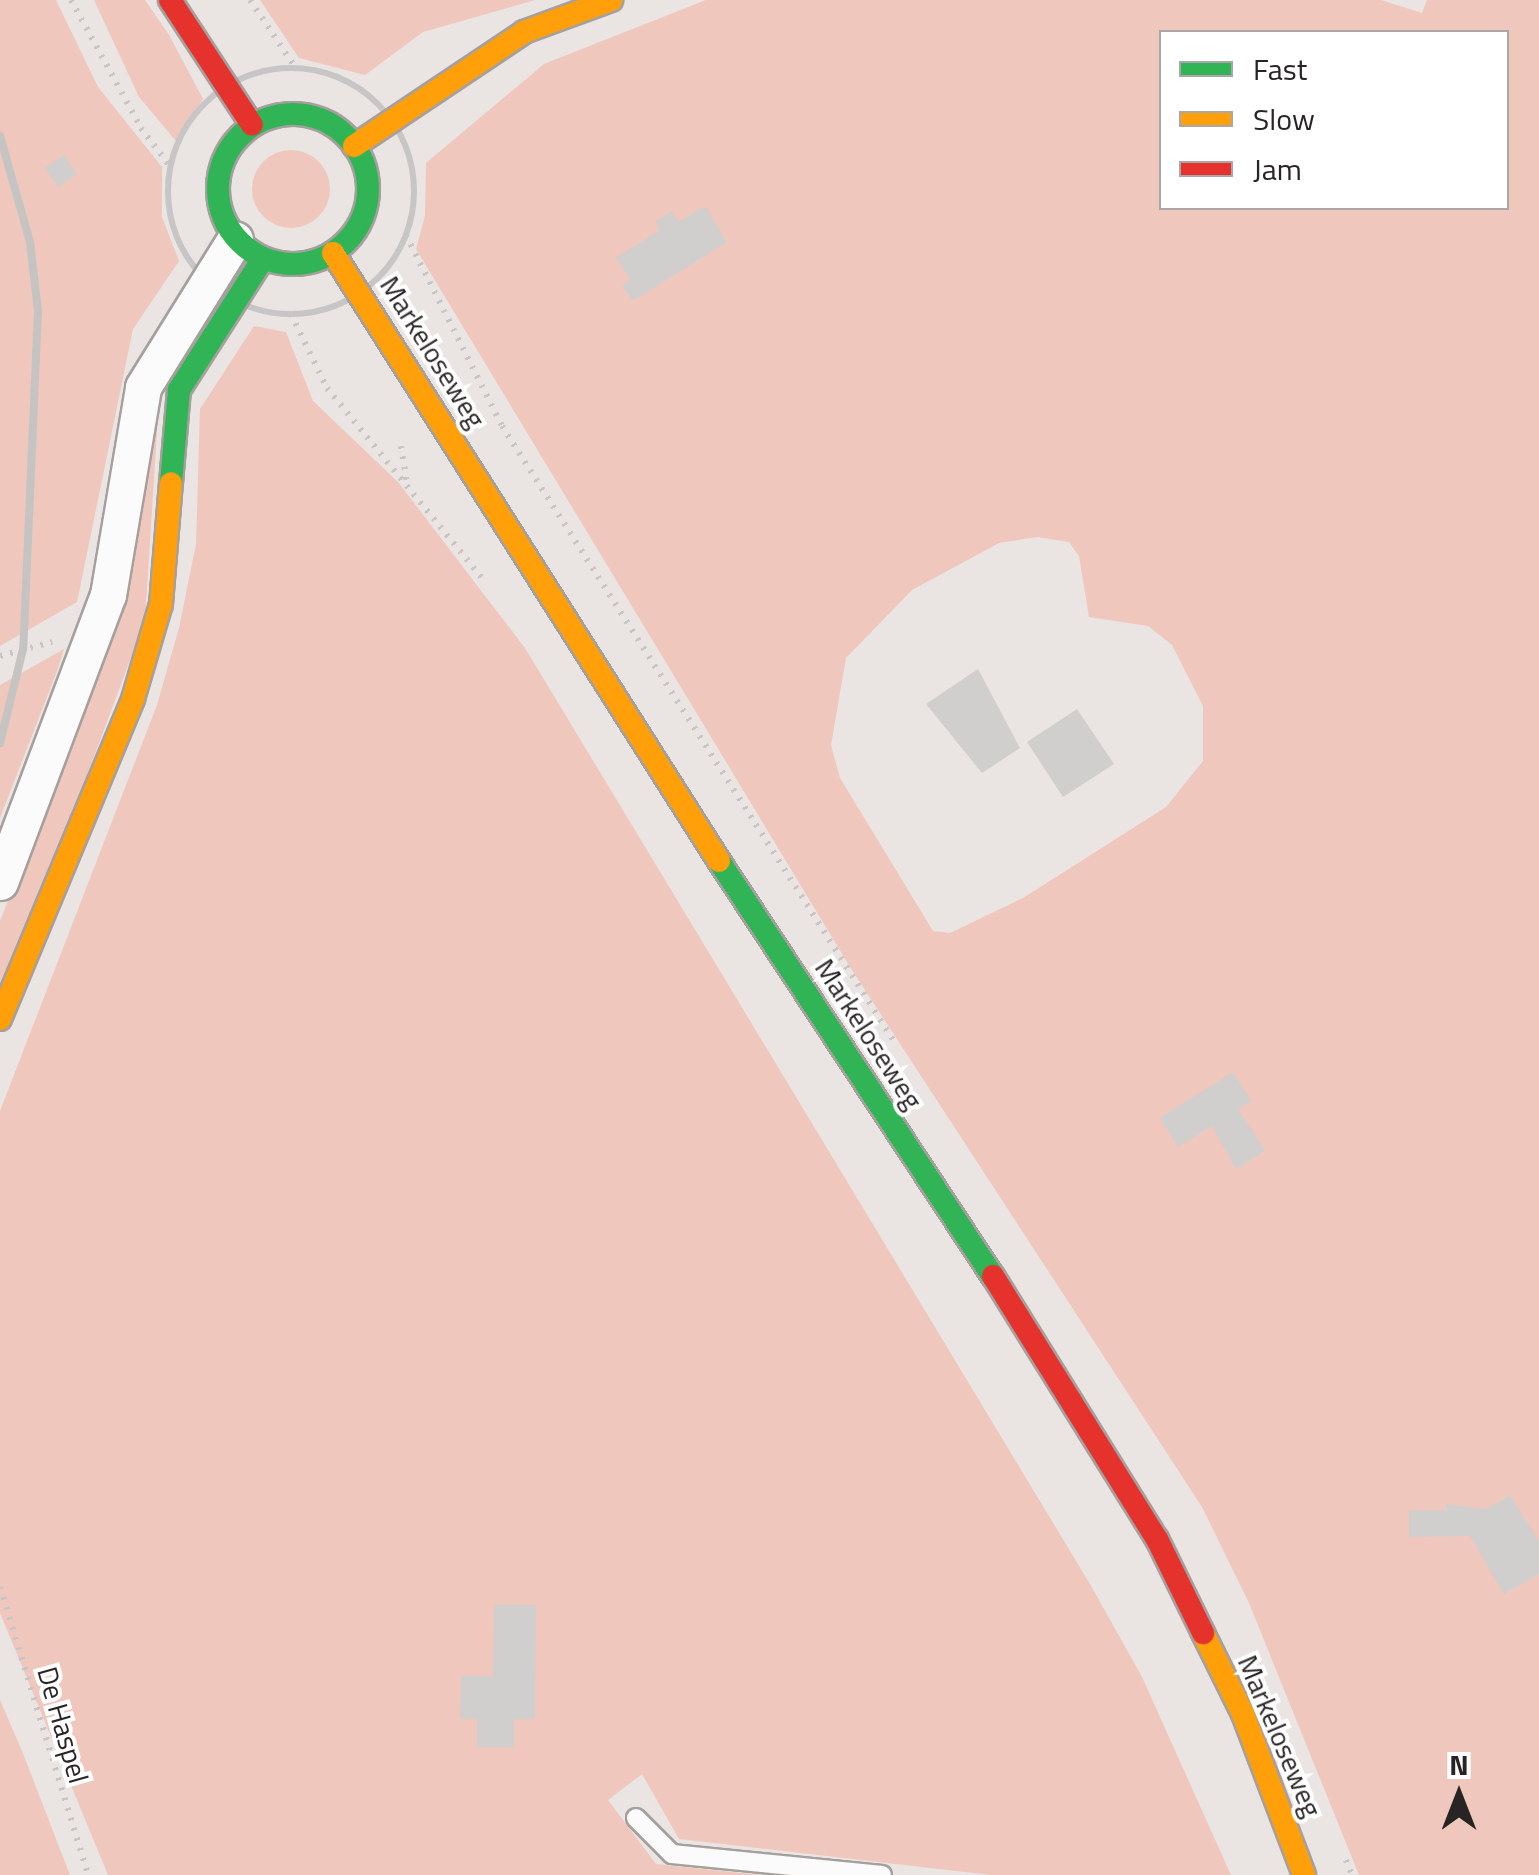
<!DOCTYPE html>
<html>
<head>
<meta charset="utf-8">
<style>
	body { margin:0 }
	#map { position:relative; width:1539px; height:1875px; overflow:hidden; background:#eae4e2; font-family:"Titillium Web",sans-serif }
	div>[style] { position:absolute }
	.green>* { inset:0; background:#f0c7bc }
	.round { border-radius:50% }
	.building>* { inset:0; background:#d0cfce }
	.path>* { height:6px; margin-top:-3px; transform-origin:0; background:repeating-linear-gradient(90deg,#c7c5c5 0 2.5px,transparent 0 10.5px) }
	.path>.ring { margin:-3px; padding:0; box-sizing:content-box; background:none; border:6px solid #c7c5c5; border-radius:50% }
	.roads { filter:drop-shadow(2px 0 #a5a09e) drop-shadow(-2px 0 #a5a09e) drop-shadow(0 2px #a5a09e) drop-shadow(0 -2px #a5a09e) }
	.lane>* { height:18px; margin:-9px; padding:0 9px; transform-origin:9px; border-radius:9px; background:#fcfbfb }
	.street>* { height:35px; margin:-17.5px; padding:0 17.5px; transform-origin:17.5px; border-radius:17.5px; background:#fcfbfb }
	.fast>* { height:22px; margin:-11px; padding:0 11px; transform-origin:11px; border-radius:11px; background:#30b455 }
	.fast>.ring { margin:-11px; padding:0; box-sizing:content-box; background:none; border:22px solid #30b455; border-radius:50% }
	.slow>* { height:22px; margin:-11px; padding:0 11px; transform-origin:11px; border-radius:11px; background:#ff9f0a }
	.jam>* { height:22px; margin:-11px; padding:0 11px; transform-origin:11px; border-radius:11px; background:#e5322d }
	.rail>* { height:8px; margin:-4px; padding:0 4px; transform-origin:4px; border-radius:4px; background:#c5c4c3 }
	span { translate:-50% -50%; white-space:nowrap; text-align:center; line-height:1.15; -webkit-text-stroke:8px #fff; paint-order:stroke }
	.street-label { font-size:28px; color:#282423 }
	.legend { position:absolute; left:1159px; top:30px; width:350px; height:180px; box-sizing:border-box; background:#fff; border:2px solid #a9a7a7; margin:0; padding:12px 18px; list-style:none; font-size:30px; color:#282423 }
	.legend li { display:flex; align-items:center; gap:20px; height:50px }
	.legend b { width:50px; border:2px solid #a9a7a7 }
	.north { position:absolute; left:1409px; top:1745px; width:100px; height:100px; -webkit-text-stroke:8px #fff; paint-order:stroke; rotate:0deg; font-size:28px; font-weight:700; line-height:40px; text-align:center; color:#282423 }
	.north::after { content:''; display:block; margin:auto; width:35px; height:45px; background:#282423; clip-path:polygon(50% 0,100% 100%,50% 72%,0 100%) }
</style>
</head>
<body>
<div id="map">
	<div class="green">
		<div style="clip-path:polygon(0 0,56px 0,98px 87px,162px 167px,162px 217px,179px 261px,133px 329px,77px 602px,0 646px)"></div>
		<div style="clip-path:polygon(94px 0,145px 0,169px 35px,203px 99px,176px 141px,139px 97px)"></div>
		<div style="clip-path:polygon(260px 0,535px 0,423px 32px,365px 75px,299px 58px)"></div>
		<div style="clip-path:polygon(evenodd,706px 0,1381px 0,1422px 13px,1427px 0,1539px 0,1539px 1875px,1359px 1875px,1249px 1603px,1202px 1507px,850px 967px,416px 249px,425px 216px,426px 163px,544px 64px,706px 0,1162px 32px,1506px 32px,1506px 208px,1162px 208px,1162px 32px,706px 0,1037px 537px,1069px 542px,1079px 556px,1089px 617px,1148px 626px,1172px 645px,1203px 706px,1203px 761px,1166px 807px,1023px 898px,950px 933px,933px 931px,840px 778px,831px 745px,846px 658px,912px 590px,999px 543px,1037px 537px)"></div>
		<div class="round" style="left:252px;top:150px;width:78px;height:78px"></div>
		<div style="clip-path:polygon(254px 326px,286px 332px,313px 401px,398px 482px,525px 648px,1090px 1584px,1142px 1677px,1231px 1875px,991px 1875px,679px 1839px,642px 1774px,608px 1800px,656px 1864px,760px 1875px,108px 1875px,0 1613px,0 1111px,157px 705px,179px 628px,196px 544px,200px 409px)"></div>
		<div style="clip-path:polygon(159px 399px,145px 620px,0 1008px,0 921px,94px 683px,132px 554px)"></div>
		<div style="clip-path:polygon(64px 649px,57px 671px,0 818px,0 685px)"></div>
		<div style="clip-path:polygon(0 1700px,22px 1751px,70px 1875px,0 1875px)"></div>
	</div>
	<div class="building">
		<div style="clip-path:polygon(64px 155px,77px 174px,58px 187px,45px 168px)"></div>
		<div style="clip-path:polygon(705px 206px,727px 242px,633px 301px,622px 285px,630px 280px,616px 258px,660px 230px,655px 222px,672px 211px,679px 222px)"></div>
		<div style="clip-path:polygon(978px 669px,1020px 748px,982px 773px,926px 704px)"></div>
		<div style="clip-path:polygon(1077px 709px,1114px 764px,1063px 797px,1027px 742px)"></div>
		<div style="clip-path:polygon(1233px 1072px,1251px 1101px,1238px 1109px,1265px 1151px,1236px 1169px,1212px 1126px,1178px 1147px,1160px 1118px)"></div>
		<div style="clip-path:polygon(1510px 1495px,1539px 1542px,1539px 1574px,1504px 1594px,1470px 1536px,1409px 1537px,1409px 1510px,1447px 1510px,1446px 1504px,1486px 1509px)"></div>
		<div style="clip-path:polygon(494px 1605px,536px 1605px,535px 1719px,514px 1719px,514px 1747px,477px 1747px,477px 1719px,460px 1719px,461px 1676px,493px 1676px)"></div>
	</div>
	<div class="path">
		<div style="left:71px;top:0;width:146px;rotate:61.3deg"></div>
		<div style="left:141px;top:128px;width:46px;rotate:52.9deg"></div>
		<div style="left:250px;top:0;width:81px;rotate:56.1deg"></div>
		<div class="ring" style="left:168px;top:68px;width:240px;height:240px"></div>
		<div style="left:406px;top:235px;width:214px;rotate:63.3deg"></div>
		<div style="left:502px;top:426px;width:735px;rotate:57.5deg"></div>
		<div style="left:291px;top:314px;width:82px;rotate:64.1deg"></div>
		<div style="left:327px;top:388px;width:245px;rotate:50.8deg"></div>
		<div style="left:401px;top:446px;width:37px;rotate:81deg"></div>
		<div style="left:0;top:656px;width:54px;rotate:-15.1deg"></div>
		<div style="left:0;top:1587px;width:301px;rotate:73deg"></div>
		<div style="left:1346px;top:1860px;width:16px;rotate:68deg"></div>
	</div>
	<div class="roads">
		<div class="lane">
			<div style="left:636px;top:1818px;width:51px;rotate:45deg"></div>
			<div style="left:672px;top:1854px;width:211px;rotate:5.7deg"></div>
		</div>
		<div class="street">
			<div style="left:0;top:882px;width:307px;rotate:-69.4deg"></div>
			<div style="left:108px;top:595px;width:211px;rotate:-80.4deg"></div>
			<div style="left:143px;top:387px;width:174px;rotate:-58.1deg"></div>
		</div>
		<div class="fast">
			<div class="ring" style="left:218px;top:114px;width:128px;height:128px"></div>
			<div style="left:171px;top:483px;width:93px;rotate:-85.1deg"></div>
			<div style="left:179px;top:390px;width:154px;rotate:-57.4deg"></div>
			<div style="left:719px;top:861px;width:497px;rotate:56.6deg"></div>
		</div>
		<div class="slow">
			<div style="left:354px;top:146px;width:205px;rotate:-33.8deg"></div>
			<div style="left:524px;top:32px;width:93px;rotate:-20.2deg"></div>
			<div style="left:333px;top:253px;width:720px;rotate:57.59deg"></div>
			<div style="left:0;top:1019px;width:347px;rotate:-67.4deg"></div>
			<div style="left:133px;top:699px;width:99px;rotate:-73.6deg"></div>
			<div style="left:161px;top:604px;width:121px;rotate:-85.3deg"></div>
			<div style="left:1203px;top:1633px;width:90px;rotate:63.7deg"></div>
			<div style="left:1243px;top:1714px;width:172px;rotate:69.2deg"></div>
		</div>
		<div class="jam">
			<div style="left:170px;top:0;width:149px;rotate:56.7deg"></div>
			<div style="left:993px;top:1276px;width:310px;rotate:58.1deg"></div>
			<div style="left:1157px;top:1539px;width:105px;rotate:63.9deg"></div>
		</div>
	</div>
	<div class="rail">
		<div style="left:0;top:136px;width:110px;rotate:74.2deg"></div>
		<div style="left:30px;top:242px;width:69px;rotate:83.4deg"></div>
		<div style="left:38px;top:311px;width:338px;rotate:92.5deg"></div>
		<div style="left:23px;top:649px;width:97px;rotate:103.7deg"></div>
	</div>
	<div class="street-label">
		<span style="left:433px;top:352px;rotate:58deg">Markeloseweg</span>
		<span style="left:869px;top:1034px;rotate:57deg">Markeloseweg</span>
		<span style="left:63px;top:1725px;rotate:74deg">De Haspel</span>
		<span style="left:1280px;top:1736px;rotate:67deg">Markeloseweg</span>
	</div>
	<ul class="legend">
	<li><b style="height:12px;background:#30b455"></b>Fast</li>
	<li><b style="height:12px;background:#ff9f0a"></b>Slow</li>
	<li><b style="height:12px;background:#e5322d"></b>Jam</li>
	</ul>
	<div class="north">N</div>
</div>
</body>
</html>
